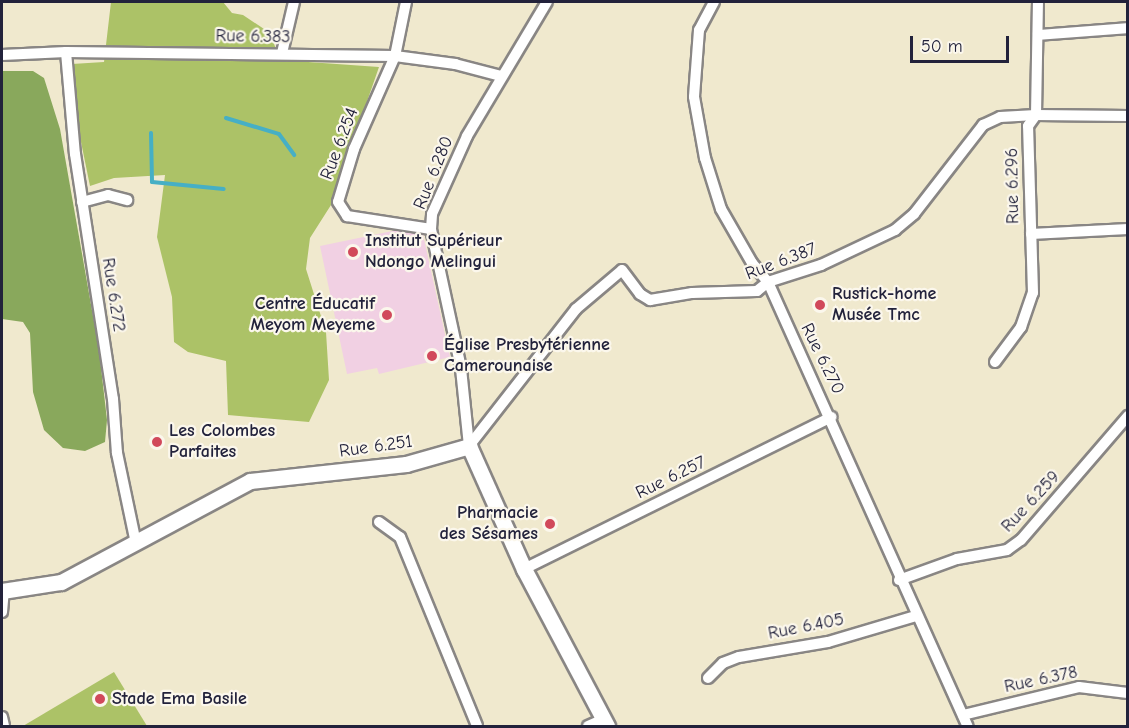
<!DOCTYPE html>
<html>
<head>
<meta charset="utf-8">
<style>
	body { margin:0 }
	#map { position:relative; width:1129px; height:728px; overflow:hidden; background:#f0e9ce; font-family:"Comic Neue",sans-serif }
	div>[style] { position:absolute }
	.built>* { inset:0; background:#f1d0e3 }
	.green>* { inset:0; background:#acc267 }
	.forest>* { inset:0; background:#89a85c }
	.stream>* { height:4px; margin:-2px; padding:0 2px; transform-origin:2px; border-radius:2px; background:#46afc5 }
	.roads { filter:drop-shadow(2px 0 #898684) drop-shadow(-2px 0 #898684) drop-shadow(0 2px #898684) drop-shadow(0 -2px #898684) }
	.street>* { height:10px; margin:-5px; padding:0 5px; transform-origin:5px; border-radius:5px; background:#fff }
	.secondary>* { height:15px; margin:-7.5px; padding:0 7.5px; transform-origin:7.5px; border-radius:7.5px; background:#fff }
	.dots>* { width:16px; height:16px; translate:-50% -50%; box-sizing:border-box; border:3px solid #fbf7ec; border-radius:50% }
	span { translate:-50% -50%; white-space:nowrap; text-align:center; line-height:1.15; -webkit-text-stroke:4.5px #fbf7ec; paint-order:stroke }
	.street-label { font-size:18px; color:#22223b }
	.poi-label { font-size:18px; color:#22223b; font-weight:700 }
	.left { translate:0 -50%; text-align:left }
	.right { translate:-100% -50%; text-align:right }
	.frame { position:absolute; inset:0; border:3px solid #22223b; pointer-events:none }
	.scale { position:absolute; left:910px; top:36px; width:99px; height:27px; box-sizing:border-box; border:3px solid #22223b; border-top:0; padding-left:8px; font-size:18px; line-height:21px; white-space:nowrap; color:#22223b; -webkit-text-stroke:4px #fbf7ec; paint-order:stroke }
</style>
</head>
<body>
<div id="map">
	<div class="built">
		<div style="clip-path:polygon(402px 229px,422px 230px,450px 357px,379px 374px,377px 368px,347px 374px,320px 246px)"></div>
	</div>
	<div class="green">
		<div style="clip-path:polygon(111px 2px,223px 2px,232px 13px,243px 15px,270px 33px,280px 60px,379px 67px,331px 205px,310px 238px,306px 269px,326px 332px,329px 380px,309px 422px,228px 415px,226px 361px,188px 352px,174px 342px,172px 297px,157px 237px,165px 175px,114px 178px,90px 186px,81px 142px,72px 64px,104px 62px)"></div>
		<div style="clip-path:polygon(114px 672px,147px 726px,23px 726px)"></div>
	</div>
	<div class="forest">
		<div style="clip-path:polygon(2px 71px,33px 71px,44px 78px,60px 129px,99px 350px,107px 420px,105px 442px,85px 451px,63px 448px,44px 430px,33px 392px,30px 333px,23px 322px,2px 319px)"></div>
	</div>
	<div class="stream">
		<div style="left:226px;top:118px;width:55px;rotate:16.8deg"></div>
		<div style="left:279px;top:134px;width:26px;rotate:54deg"></div>
		<div style="left:151px;top:133px;width:49px;rotate:88.8deg"></div>
		<div style="left:152px;top:182px;width:72px;rotate:5.6deg"></div>
	</div>
	<div class="roads">
		<div class="street">
			<div style="left:406px;top:2px;width:55px;rotate:101.5deg"></div>
			<div style="left:395px;top:56px;width:102px;rotate:113.8deg"></div>
			<div style="left:354px;top:149px;width:55px;rotate:106.8deg"></div>
			<div style="left:338px;top:202px;width:17px;rotate:57deg"></div>
			<div style="left:347px;top:216px;width:85px;rotate:8.8deg"></div>
			<div style="left:714px;top:2px;width:32px;rotate:118deg"></div>
			<div style="left:699px;top:30px;width:67px;rotate:94.3deg"></div>
			<div style="left:694px;top:97px;width:62px;rotate:79.8deg"></div>
			<div style="left:705px;top:158px;width:53px;rotate:72.6deg"></div>
			<div style="left:721px;top:209px;width:62px;rotate:60.1deg"></div>
			<div style="left:752px;top:263px;width:25px;rotate:50deg"></div>
			<div style="left:768px;top:282px;width:487px;rotate:65.8deg"></div>
			<div style="left:1038px;top:35px;width:90px;rotate:-4.4deg"></div>
			<div style="left:66px;top:52px;width:102px;rotate:85deg"></div>
			<div style="left:75px;top:154px;width:248px;rotate:81.2deg"></div>
			<div style="left:113px;top:399px;width:54px;rotate:85.8deg"></div>
			<div style="left:117px;top:453px;width:92px;rotate:78.1deg"></div>
			<div style="left:282px;top:53px;width:52px;rotate:-76.8deg"></div>
			<div style="left:2px;top:55px;width:64px;rotate:-2.7deg"></div>
			<div style="left:66px;top:52px;width:329px;rotate:0.7deg"></div>
			<div style="left:395px;top:56px;width:61px;rotate:7.6deg"></div>
			<div style="left:455px;top:64px;width:48px;rotate:14.6deg"></div>
			<div style="left:82px;top:202px;width:27px;rotate:-15deg"></div>
			<div style="left:108px;top:195px;width:20px;rotate:15deg"></div>
			<div style="left:1031px;top:234px;width:97px;rotate:-3deg"></div>
			<div style="left:995px;top:362px;width:44px;rotate:-53.4deg"></div>
			<div style="left:1021px;top:327px;width:36px;rotate:-71deg"></div>
			<div style="left:1033px;top:293px;width:167px;rotate:-91.7deg"></div>
			<div style="left:1028px;top:126px;width:14px;rotate:-54deg"></div>
			<div style="left:1036px;top:115px;width:113px;rotate:-89deg"></div>
			<div style="left:469px;top:446px;width:174px;rotate:-52deg"></div>
			<div style="left:576px;top:309px;width:60px;rotate:-40.3deg"></div>
			<div style="left:622px;top:270px;width:30px;rotate:53deg"></div>
			<div style="left:640px;top:294px;width:12px;rotate:31deg"></div>
			<div style="left:650px;top:300px;width:43px;rotate:-9.5deg"></div>
			<div style="left:692px;top:293px;width:65px;rotate:-1.8deg"></div>
			<div style="left:757px;top:291px;width:14px;rotate:-39deg"></div>
			<div style="left:768px;top:282px;width:56px;rotate:-17.8deg"></div>
			<div style="left:821px;top:265px;width:82px;rotate:-25.3deg"></div>
			<div style="left:895px;top:230px;width:25px;rotate:-40deg"></div>
			<div style="left:914px;top:214px;width:113px;rotate:-52.2deg"></div>
			<div style="left:983px;top:125px;width:19px;rotate:-25deg"></div>
			<div style="left:1000px;top:117px;width:36px;rotate:-3deg"></div>
			<div style="left:1036px;top:115px;width:92px;rotate:0.6deg"></div>
			<div style="left:469px;top:446px;width:78px;rotate:-95.9deg"></div>
			<div style="left:461px;top:368px;width:142px;rotate:-102.2deg"></div>
			<div style="left:431px;top:229px;width:15px;rotate:-86deg"></div>
			<div style="left:432px;top:214px;width:85px;rotate:-65.8deg"></div>
			<div style="left:467px;top:136px;width:156px;rotate:-59.2deg"></div>
			<div style="left:379px;top:522px;width:26px;rotate:36deg"></div>
			<div style="left:400px;top:537px;width:204px;rotate:67.8deg"></div>
			<div style="left:524px;top:569px;width:343px;rotate:-26.3deg"></div>
			<div style="left:899px;top:580px;width:62px;rotate:-19.9deg"></div>
			<div style="left:957px;top:559px;width:51px;rotate:-10.2deg"></div>
			<div style="left:1007px;top:550px;width:17px;rotate:-36deg"></div>
			<div style="left:1021px;top:540px;width:164px;rotate:-49.2deg"></div>
			<div style="left:2px;top:612px;width:21px;rotate:-85deg"></div>
			<div style="left:708px;top:678px;width:21px;rotate:-45deg"></div>
			<div style="left:723px;top:663px;width:17px;rotate:-21deg"></div>
			<div style="left:739px;top:657px;width:90px;rotate:-9.6deg"></div>
			<div style="left:828px;top:642px;width:92px;rotate:-16.5deg"></div>
			<div style="left:963px;top:715px;width:119px;rotate:-13.6deg"></div>
			<div style="left:1079px;top:687px;width:49px;rotate:7deg"></div>
			<div style="left:2px;top:717px;width:9px;rotate:77deg"></div>
			<div style="left:588px;top:726px;width:17px;rotate:-24deg"></div>
		</div>
		<div class="secondary">
			<div style="left:2px;top:591px;width:60px;rotate:-8.7deg"></div>
			<div style="left:61px;top:582px;width:214px;rotate:-28.1deg"></div>
			<div style="left:250px;top:481px;width:157px;rotate:-6.2deg"></div>
			<div style="left:406px;top:464px;width:66px;rotate:-15.9deg"></div>
			<div style="left:469px;top:446px;width:135px;rotate:65.9deg"></div>
			<div style="left:524px;top:569px;width:178px;rotate:62.1deg"></div>
		</div>
	</div>
	<div class="dots">
		<div style="left:353px;top:252px;background:#d1495b"></div>
		<div style="left:820px;top:305px;background:#d1495b"></div>
		<div style="left:387px;top:315px;background:#d1495b"></div>
		<div style="left:432px;top:356px;background:#d1495b"></div>
		<div style="left:157px;top:442px;background:#d1495b"></div>
		<div style="left:550px;top:524px;background:#d1495b"></div>
		<div style="left:100px;top:699px;background:#d1495b"></div>
	</div>
	<div class="street-label">
		<span style="left:253px;top:37px;rotate:1deg">Rue 6.383</span>
		<span style="left:340px;top:144px;rotate:-69deg">Rue 6.254</span>
		<span style="left:434px;top:173px;rotate:-68deg">Rue 6.280</span>
		<span style="left:1013px;top:186px;rotate:-91deg">Rue 6.296</span>
		<span style="left:781px;top:262px;rotate:-21deg">Rue 6.387</span>
		<span style="left:113px;top:295px;rotate:81deg">Rue 6.272</span>
		<span style="left:822px;top:359px;rotate:64deg">Rue 6.270</span>
		<span style="left:376px;top:447px;rotate:-8deg">Rue 6.251</span>
		<span style="left:671px;top:478px;rotate:-26deg">Rue 6.257</span>
		<span style="left:1031px;top:502px;rotate:-47deg">Rue 6.259</span>
		<span style="left:806px;top:627px;rotate:-11deg">Rue 6.405</span>
		<span style="left:1041px;top:680px;rotate:-12deg">Rue 6.378</span>
	</div>
	<div class="poi-label">
		<span class="left" style="left:365px;top:252px">Institut Supérieur<br>Ndongo Melingui</span>
		<span class="left" style="left:832px;top:305px">Rustick-home<br>Musée Tmc</span>
		<span class="right" style="left:375px;top:315px">Centre Éducatif<br>Meyom Meyeme</span>
		<span class="left" style="left:444px;top:356px">Église Presbytérienne<br>Camerounaise</span>
		<span class="left" style="left:169px;top:442px">Les Colombes<br>Parfaites</span>
		<span class="right" style="left:538px;top:524px">Pharmacie<br>des Sésames</span>
		<span class="left" style="left:112px;top:699px">Stade Ema Basile</span>
	</div>
	<div class="frame"></div>
	<div class="scale">50 m</div>
</div>
</body>
</html>
